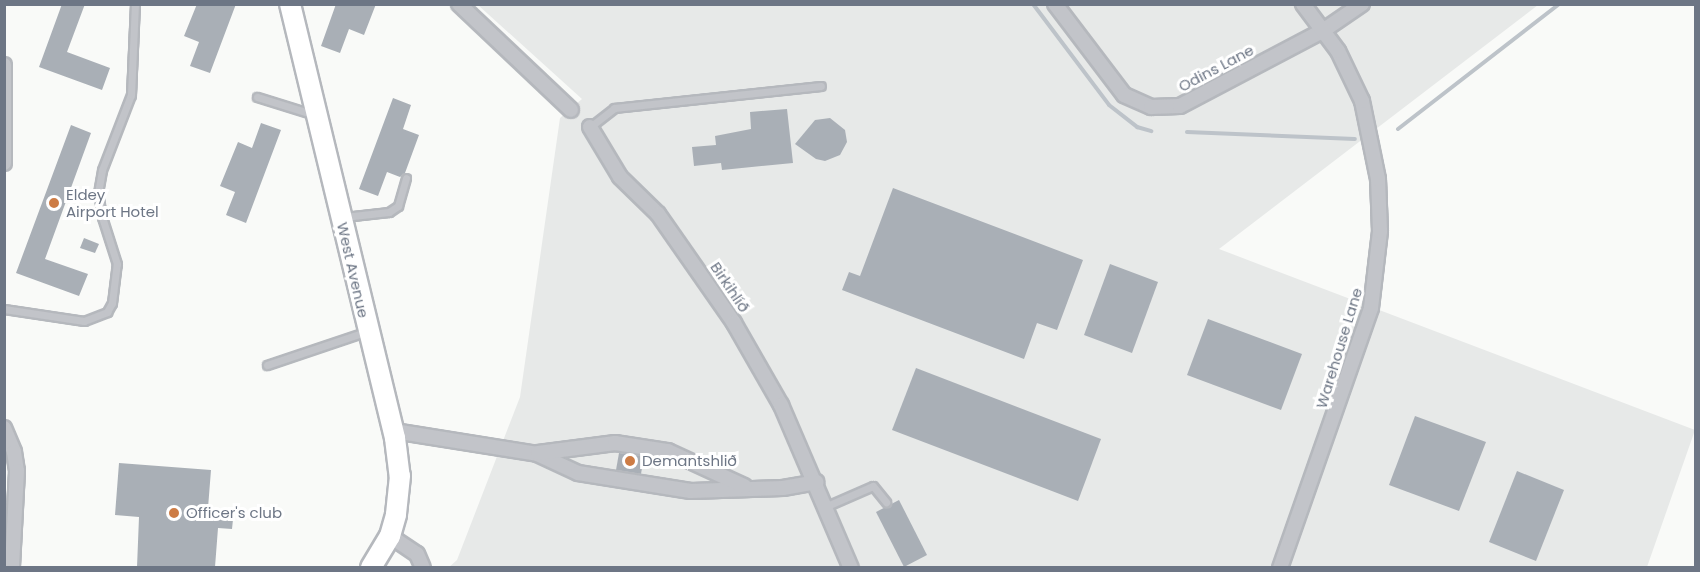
<!DOCTYPE html>
<html>
<head>
<meta charset="utf-8">
<style>
	body { margin:0 }
	#map { position:relative; width:1700px; height:572px; overflow:hidden; background:#f9faf8; font-family:Poppins,sans-serif }
	div>[style] { position:absolute }
	.built>* { inset:0; background:#e7e9e8 }
	.stream>* { height:4px; margin:-2px; padding:0 2px; transform-origin:2px; border-radius:2px; background:#bdc3c9 }
	.building>* { inset:0; background:#a9afb6 }
	.roads { filter:drop-shadow(2px 0 #b5b8bd) drop-shadow(-2px 0 #b5b8bd) drop-shadow(0 2px #b5b8bd) drop-shadow(0 -2px #b5b8bd) }
	.lane>* { height:7px; margin:-3.5px; padding:0 3.5px; transform-origin:3.5px; border-radius:3.5px; background:#c2c4c9 }
	.street>* { height:14px; margin:-7px; padding:0 7px; transform-origin:7px; border-radius:7px; background:#c2c4c9 }
	.secondary>* { height:20px; margin:-10px; padding:0 10px; transform-origin:10px; border-radius:10px; background:#fff }
	.dots>* { width:16px; height:16px; translate:-50% -50%; box-sizing:border-box; border:3px solid #fff; border-radius:50% }
	span { translate:-50% -50%; white-space:nowrap; text-align:center; line-height:1.15; -webkit-text-stroke:6px #fff; paint-order:stroke }
	.street-label { font-size:15px; color:#6d7685 }
	.poi-label { font-size:15px; color:#6d7685 }
	.left { translate:0 -50%; text-align:left }
	.frame { position:absolute; inset:0; border:6px solid #6d7685; pointer-events:none }
</style>
</head>
<body>
<div id="map">
	<div class="built">
		<div style="clip-path:polygon(478px 5px,1538px 5px,1219px 249px,1695px 430px,1647px 567px,448px 568px,457px 560px,520px 397px,560px 118px,582px 99px)"></div>
	</div>
	<div class="stream">
		<div style="left:1033px;top:4px;width:126px;rotate:53deg"></div>
		<div style="left:1109px;top:105px;width:36px;rotate:38deg"></div>
		<div style="left:1137px;top:127px;width:15px;rotate:16deg"></div>
		<div style="left:1398px;top:129px;width:204px;rotate:-37.8deg"></div>
		<div style="left:1187px;top:132px;width:168px;rotate:2.4deg"></div>
	</div>
	<div class="building">
		<div style="clip-path:polygon(62px 4px,85px 4px,67px 52px,110px 68px,102px 90px,39px 67px)"></div>
		<div style="clip-path:polygon(197px 4px,236px 4px,210px 73px,190px 66px,199px 42px,184px 36px)"></div>
		<div style="clip-path:polygon(336px 4px,376px 4px,364px 35px,349px 29px,340px 53px,321px 46px)"></div>
		<div style="clip-path:polygon(393px 98px,411px 105px,403px 129px,419px 135px,405px 173px,400px 177px,387px 172px,378px 196px,359px 189px)"></div>
		<div style="clip-path:polygon(787px 109px,793px 163px,722px 170px,721px 163px,694px 166px,692px 147px,716px 145px,715px 136px,751px 129px,750px 112px)"></div>
		<div style="clip-path:polygon(830px 118px,845px 130px,847px 142px,840px 155px,825px 161px,816px 159px,795px 144px,815px 120px)"></div>
		<div style="clip-path:polygon(261px 123px,281px 130px,246px 223px,226px 215px,235px 192px,220px 186px,238px 142px,252px 148px)"></div>
		<div style="clip-path:polygon(71px 125px,91px 133px,45px 259px,88px 274px,79px 296px,16px 273px)"></div>
		<div style="clip-path:polygon(893px 188px,1083px 260px,1057px 330px,1037px 323px,1024px 359px,842px 290px,849px 272px,860px 276px)"></div>
		<div style="clip-path:polygon(84px 238px,99px 244px,95px 253px,80px 248px)"></div>
		<div style="clip-path:polygon(1110px 264px,1158px 282px,1132px 353px,1084px 335px)"></div>
		<div style="clip-path:polygon(1208px 319px,1302px 354px,1281px 410px,1187px 375px)"></div>
		<div style="clip-path:polygon(916px 368px,1101px 439px,1078px 501px,892px 430px)"></div>
		<div style="clip-path:polygon(1415px 416px,1486px 442px,1459px 511px,1389px 485px)"></div>
		<div style="clip-path:polygon(619px 453px,644px 456px,641px 474px,616px 470px)"></div>
		<div style="clip-path:polygon(119px 463px,211px 470px,208px 508px,234px 510px,232px 529px,218px 528px,215px 567px,137px 567px,139px 517px,115px 515px)"></div>
		<div style="clip-path:polygon(1517px 471px,1564px 490px,1536px 561px,1489px 542px)"></div>
		<div style="clip-path:polygon(899px 500px,927px 555px,904px 567px,876px 512px)"></div>
	</div>
	<div class="roads">
		<div class="lane">
			<div style="left:257px;top:97px;width:61px;rotate:17.2deg"></div>
			<div style="left:590px;top:127px;width:31px;rotate:-38deg"></div>
			<div style="left:614px;top:108px;width:208px;rotate:-6.1deg"></div>
			<div style="left:344px;top:217px;width:45px;rotate:-6.3deg"></div>
			<div style="left:389px;top:212px;width:11px;rotate:-34deg"></div>
			<div style="left:398px;top:206px;width:29px;rotate:-74deg"></div>
			<div style="left:4px;top:309px;width:81px;rotate:8.5deg"></div>
			<div style="left:84px;top:321px;width:25px;rotate:-21deg"></div>
			<div style="left:107px;top:312px;width:10px;rotate:-61deg"></div>
			<div style="left:112px;top:303px;width:39px;rotate:-83deg"></div>
			<div style="left:117px;top:264px;width:49px;rotate:-107.7deg"></div>
			<div style="left:102px;top:217px;width:24px;rotate:-99deg"></div>
			<div style="left:98px;top:193px;width:23px;rotate:-80deg"></div>
			<div style="left:102px;top:170px;width:80px;rotate:-68.9deg"></div>
			<div style="left:131px;top:95px;width:91px;rotate:-87.5deg"></div>
			<div style="left:267px;top:365px;width:107px;rotate:-18.6deg"></div>
			<div style="left:827px;top:506px;width:50px;rotate:-23.5deg"></div>
			<div style="left:873px;top:486px;width:21px;rotate:51deg"></div>
		</div>
		<div class="street">
			<div style="left:459px;top:4px;width:154px;rotate:43.4deg"></div>
			<div style="left:1055px;top:4px;width:114px;rotate:52.8deg"></div>
			<div style="left:1124px;top:95px;width:30px;rotate:24deg"></div>
			<div style="left:1151px;top:107px;width:29px;rotate:-2deg"></div>
			<div style="left:1180px;top:106px;width:163px;rotate:-27.8deg"></div>
			<div style="left:1324px;top:30px;width:46px;rotate:-34.4deg"></div>
			<div style="left:4px;top:65px;width:98px;rotate:90deg"></div>
			<div style="left:590px;top:127px;width:58px;rotate:59deg"></div>
			<div style="left:620px;top:177px;width:53px;rotate:44.2deg"></div>
			<div style="left:658px;top:214px;width:133px;rotate:55.1deg"></div>
			<div style="left:734px;top:323px;width:95px;rotate:60.2deg"></div>
			<div style="left:781px;top:405px;width:177px;rotate:66.8deg"></div>
			<div style="left:4px;top:428px;width:26px;rotate:67deg"></div>
			<div style="left:14px;top:452px;width:19px;rotate:81deg"></div>
			<div style="left:17px;top:471px;width:97px;rotate:93deg"></div>
			<div style="left:394px;top:431px;width:145px;rotate:9.1deg"></div>
			<div style="left:537px;top:454px;width:45px;rotate:24.9deg"></div>
			<div style="left:578px;top:473px;width:114px;rotate:9.1deg"></div>
			<div style="left:691px;top:491px;width:92px;rotate:-1.9deg"></div>
			<div style="left:783px;top:488px;width:34px;rotate:-10deg"></div>
			<div style="left:538px;top:453px;width:78px;rotate:-7.4deg"></div>
			<div style="left:615px;top:443px;width:54px;rotate:8.6deg"></div>
			<div style="left:668px;top:451px;width:84px;rotate:24.7deg"></div>
			<div style="left:390px;top:536px;width:32px;rotate:34deg"></div>
			<div style="left:417px;top:554px;width:15px;rotate:67deg"></div>
			<div style="left:1280px;top:568px;width:275px;rotate:-70.7deg"></div>
			<div style="left:1371px;top:308px;width:78px;rotate:-83.3deg"></div>
			<div style="left:1380px;top:231px;width:52px;rotate:-92.2deg"></div>
			<div style="left:1378px;top:179px;width:80px;rotate:-101.6deg"></div>
			<div style="left:1362px;top:101px;width:55px;rotate:-115.6deg"></div>
			<div style="left:1338px;top:51px;width:59px;rotate:-126.7deg"></div>
		</div>
		<div class="secondary">
			<div style="left:290px;top:4px;width:447px;rotate:76.4deg"></div>
			<div style="left:395px;top:438px;width:38px;rotate:83deg"></div>
			<div style="left:400px;top:476px;width:39px;rotate:96deg"></div>
			<div style="left:396px;top:515px;width:22px;rotate:106deg"></div>
			<div style="left:390px;top:536px;width:37px;rotate:121deg"></div>
		</div>
	</div>
	<div class="dots">
		<div style="left:54px;top:203px;background:#cd7c45"></div>
		<div style="left:630px;top:461px;background:#cd7c45"></div>
		<div style="left:174px;top:513px;background:#cd7c45"></div>
	</div>
	<div class="street-label">
		<span style="left:1216px;top:68px;rotate:-28deg">Odins Lane</span>
		<span style="left:353px;top:270px;rotate:77deg">West Avenue</span>
		<span style="left:730px;top:287px;rotate:56deg">Birkihlíð</span>
		<span style="left:1339px;top:348px;rotate:-73deg">Warehouse Lane</span>
	</div>
	<div class="poi-label">
		<span class="left" style="left:66px;top:203px">Eldey<br>Airport Hotel</span>
		<span class="left" style="left:642px;top:461px">Demantshlið</span>
		<span class="left" style="left:186px;top:513px">Officer's club</span>
	</div>
	<div class="frame"></div>
</div>
</body>
</html>
